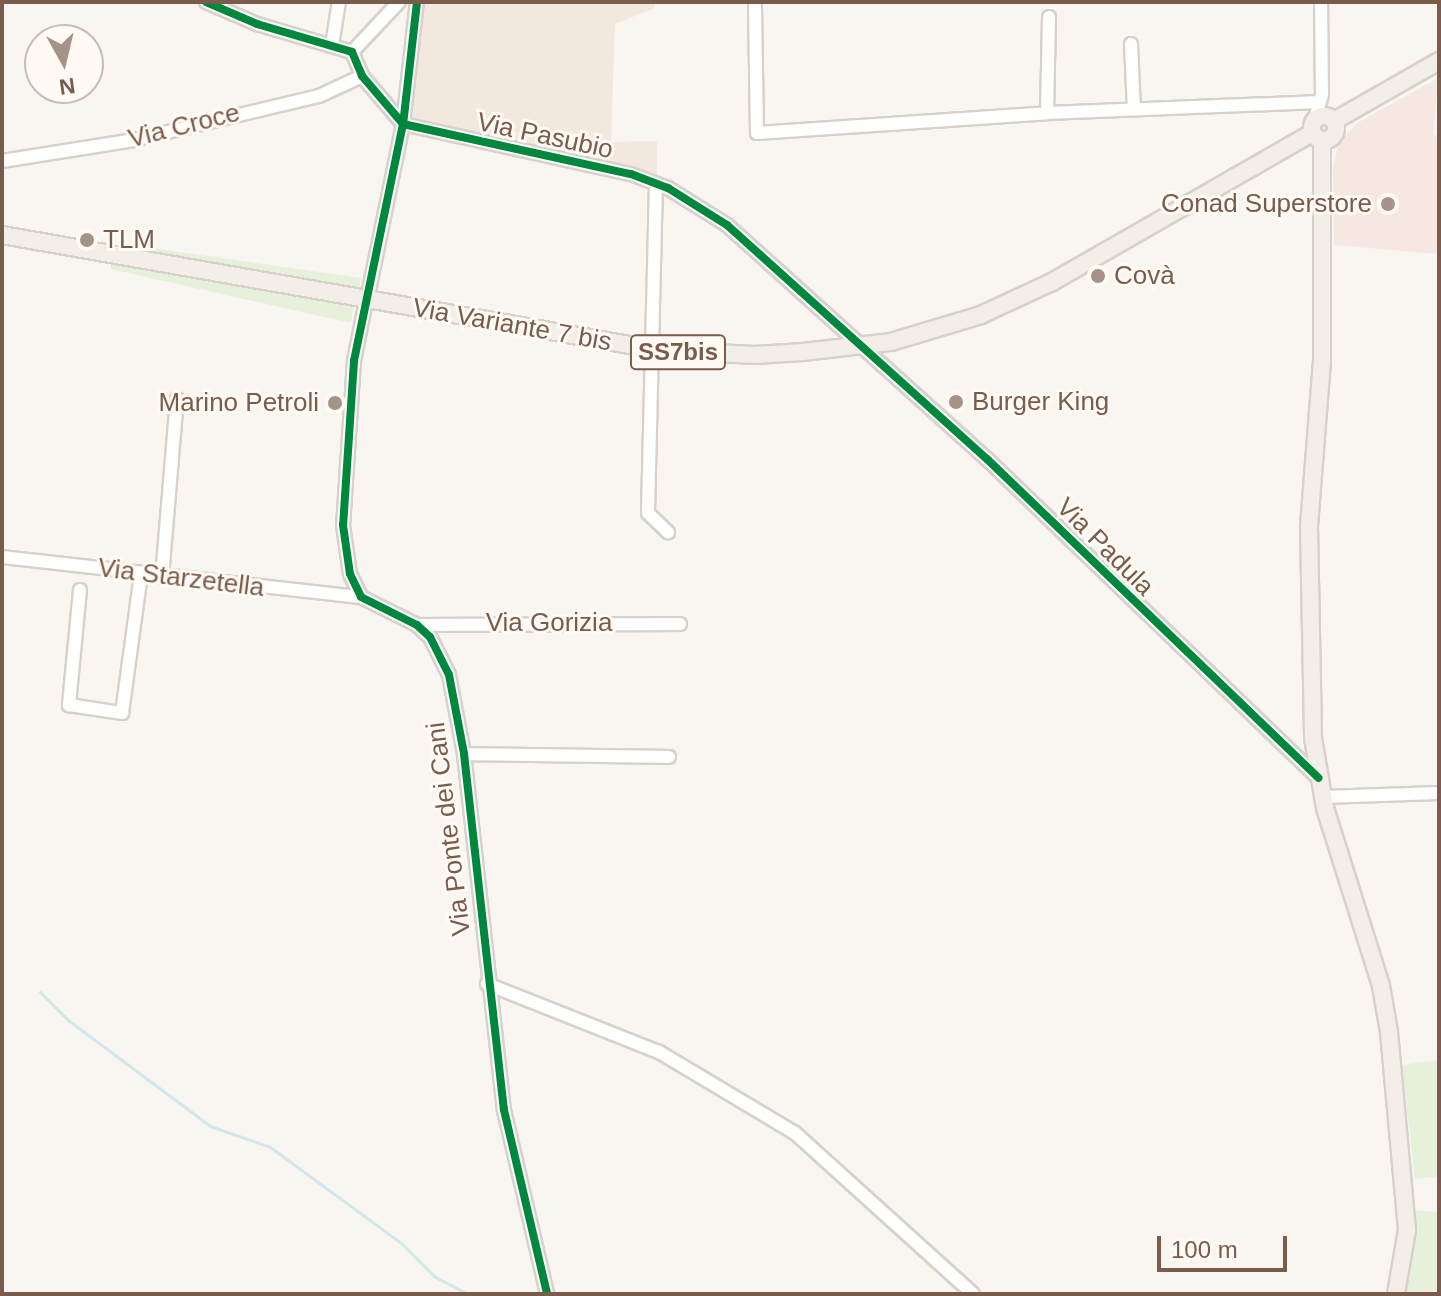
<!DOCTYPE html>
<html>
<head>
<meta charset="utf-8">
<style>
	body { margin:0 }
	#map { position:relative; width:1441px; height:1296px; overflow:hidden; background:#f9f5f0; font-family:Arial,sans-serif }
	div>[style] { position:absolute }
	.residential>* { inset:0; background:#f2e8de }
	.commercial>* { inset:0; background:#f6e8e1 }
	.green>* { inset:0; background:#e7f0db }
	.stream>* { height:3px; margin:-1.5px; padding:0 1.5px; transform-origin:1.5px; border-radius:1.5px; background:#d0e8ea }
	.roads { filter:drop-shadow(2px 0 #d7d1cb) drop-shadow(-2px 0 #d7d1cb) drop-shadow(0 2px #d7d1cb) drop-shadow(0 -2px #d7d1cb) }
	.minor>* { height:12px; margin:-6px; padding:0 6px; transform-origin:6px; border-radius:6px; background:#fefefd }
	.major>* { height:16px; margin:-8px; padding:0 8px; transform-origin:8px; border-radius:8px; background:#f3eee8 }
	.major>.ring { margin:-8px; padding:0; box-sizing:content-box; background:none; border:16px solid #f3eee8; border-radius:50% }
	.cycleway>* { height:8px; margin:-4px; padding:0 4px; transform-origin:4px; border-radius:4px; background:#00873e }
	.dots>* { width:22px; height:22px; translate:-50% -50%; box-sizing:border-box; border:4px solid #fffaf3; border-radius:50% }
	span { translate:-50% -50%; white-space:nowrap; text-align:center; line-height:1.15; -webkit-text-stroke:6px #fffaf3; paint-order:stroke }
	.shield-label span { padding:2px 6px; background:#fffaf3; border:2px solid; border-radius:6px; -webkit-text-stroke-width:0 }
	.shield-label { font-size:24px; color:#7a5c4d; font-weight:700 }
	.street-label { font-size:26px; color:#7a5c4d }
	.poi-label { font-size:26px; color:#7a5c4d }
	.right { translate:-100% -50%; text-align:right }
	.left { translate:0 -50%; text-align:left }
	.frame { position:absolute; inset:0; border:4px solid #7a5c4d; pointer-events:none }
	.north { position:absolute; left:24px; top:24px; width:80px; height:80px; box-sizing:border-box; background:#fffaf3; border:2px solid #cabbb1; border-radius:50%; rotate:172deg; font-size:22px; font-weight:700; line-height:32px; text-align:center; color:#7a5c4d }
	.north::after { content:''; display:block; margin:auto; width:28px; height:36px; background:#a69286; clip-path:polygon(50% 0,100% 100%,50% 72%,0 100%) }
	.scale { position:absolute; left:1157px; top:1236px; width:130px; height:36px; box-sizing:border-box; border:4px solid #7a5c4d; border-top:0; padding-left:10px; font-size:24px; line-height:28px; white-space:nowrap; color:#7a5c4d; -webkit-text-stroke:6px #fffaf3; paint-order:stroke }
</style>
</head>
<body>
<div id="map">
	<div class="residential">
		<div style="clip-path:polygon(419px 2px,655px 2px,655px 8px,615px 24px,611px 142px,657px 141px,657px 177px,560px 149px,550px 151px,408px 119px)"></div>
	</div>
	<div class="commercial">
		<div style="clip-path:polygon(1438px 78px,1433px 135px,1439px 136px,1439px 254px,1334px 245px,1333px 168px,1339px 143px,1357px 123px)"></div>
	</div>
	<div class="green">
		<div style="clip-path:polygon(137px 246px,361px 278px,359px 291px,136px 253px)"></div>
		<div style="clip-path:polygon(111px 262px,353px 307px,351px 323px,111px 269px)"></div>
		<div style="clip-path:polygon(1439px 1060px,1439px 1176px,1415px 1179px,1402px 1065px)"></div>
		<div style="clip-path:polygon(1412px 1210px,1439px 1212px,1439px 1294px,1401px 1294px)"></div>
	</div>
	<div class="stream">
		<div style="left:40px;top:992px;width:40px;rotate:45deg"></div>
		<div style="left:68px;top:1020px;width:177px;rotate:36.7deg"></div>
		<div style="left:210px;top:1126px;width:64px;rotate:19.3deg"></div>
		<div style="left:270px;top:1147px;width:161px;rotate:36.2deg"></div>
		<div style="left:400px;top:1242px;width:49px;rotate:45deg"></div>
		<div style="left:435px;top:1277px;width:38px;rotate:27deg"></div>
	</div>
	<div class="roads">
		<div class="minor">
			<div style="left:206px;top:2px;width:56px;rotate:23.3deg"></div>
			<div style="left:257px;top:24px;width:99px;rotate:16.4deg"></div>
			<div style="left:352px;top:52px;width:26px;rotate:67deg"></div>
			<div style="left:362px;top:76px;width:63px;rotate:49.5deg"></div>
			<div style="left:403px;top:124px;width:233px;rotate:12.4deg"></div>
			<div style="left:631px;top:174px;width:40px;rotate:21deg"></div>
			<div style="left:668px;top:188px;width:70px;rotate:32.1deg"></div>
			<div style="left:727px;top:225px;width:350px;rotate:42deg"></div>
			<div style="left:987px;top:459px;width:460px;rotate:43.9deg"></div>
			<div style="left:755px;top:6px;width:127px;rotate:89.1deg"></div>
			<div style="left:757px;top:133px;width:291px;rotate:-3.9deg"></div>
			<div style="left:1047px;top:113px;width:273px;rotate:-2.3deg"></div>
			<div style="left:1131px;top:44px;width:65px;rotate:87.4deg"></div>
			<div style="left:332px;top:45px;width:44px;rotate:-80.8deg"></div>
			<div style="left:352px;top:52px;width:69px;rotate:-46.8deg"></div>
			<div style="left:1047px;top:113px;width:96px;rotate:-88.8deg"></div>
			<div style="left:1315px;top:119px;width:26px;rotate:-74deg"></div>
			<div style="left:1322px;top:94px;width:92px;rotate:-90.6deg"></div>
			<div style="left:2px;top:161px;width:134px;rotate:-9deg"></div>
			<div style="left:134px;top:140px;width:190px;rotate:-13.4deg"></div>
			<div style="left:319px;top:96px;width:47px;rotate:-24.9deg"></div>
			<div style="left:656px;top:184px;width:329px;rotate:91.4deg"></div>
			<div style="left:648px;top:513px;width:28px;rotate:44deg"></div>
			<div style="left:369px;top:290px;width:169px;rotate:-78.4deg"></div>
			<div style="left:403px;top:124px;width:123px;rotate:-83.5deg"></div>
			<div style="left:365px;top:306px;width:56px;rotate:101.3deg"></div>
			<div style="left:354px;top:361px;width:164px;rotate:93.8deg"></div>
			<div style="left:343px;top:525px;width:49px;rotate:81.9deg"></div>
			<div style="left:350px;top:574px;width:25px;rotate:64deg"></div>
			<div style="left:361px;top:597px;width:63px;rotate:26.6deg"></div>
			<div style="left:417px;top:625px;width:18px;rotate:43deg"></div>
			<div style="left:430px;top:637px;width:42px;rotate:63.4deg"></div>
			<div style="left:449px;top:675px;width:80px;rotate:79.2deg"></div>
			<div style="left:464px;top:754px;width:358px;rotate:83.6deg"></div>
			<div style="left:504px;top:1110px;width:189px;rotate:76.8deg"></div>
			<div style="left:2px;top:557px;width:361px;rotate:6.4deg"></div>
			<div style="left:162px;top:577px;width:179px;rotate:-85.2deg"></div>
			<div style="left:80px;top:590px;width:116px;rotate:95.5deg"></div>
			<div style="left:69px;top:705px;width:54px;rotate:8.6deg"></div>
			<div style="left:122px;top:713px;width:140px;rotate:-82.2deg"></div>
			<div style="left:417px;top:625px;width:263px;rotate:-0.2deg"></div>
			<div style="left:464px;top:754px;width:205px;rotate:0.8deg"></div>
			<div style="left:1323px;top:797px;width:116px;rotate:-2deg"></div>
			<div style="left:487px;top:984px;width:185px;rotate:21.6deg"></div>
			<div style="left:659px;top:1052px;width:158px;rotate:30.8deg"></div>
			<div style="left:795px;top:1133px;width:240px;rotate:42.1deg"></div>
		</div>
		<div class="major">
			<div class="ring" style="left:1312px;top:116px;width:8px;height:8px"></div>
			<div style="left:1334px;top:121px;width:121px;rotate:-29.7deg"></div>
			<div style="left:1322px;top:141px;width:220px;rotate:90deg"></div>
			<div style="left:1322px;top:361px;width:167px;rotate:94.5deg"></div>
			<div style="left:1309px;top:527px;width:211px;rotate:88.9deg"></div>
			<div style="left:1313px;top:738px;width:71px;rotate:80.3deg"></div>
			<div style="left:1325px;top:808px;width:187px;rotate:72.5deg"></div>
			<div style="left:1381px;top:986px;width:47px;rotate:80.1deg"></div>
			<div style="left:1389px;top:1032px;width:199px;rotate:84.8deg"></div>
			<div style="left:1407px;top:1230px;width:65px;rotate:99.8deg"></div>
			<div style="left:2px;top:235px;width:666px;rotate:9.94deg"></div>
			<div style="left:658px;top:350px;width:97px;rotate:3deg"></div>
			<div style="left:755px;top:355px;width:48px;rotate:-3.6deg"></div>
			<div style="left:803px;top:352px;width:89px;rotate:-6.5deg"></div>
			<div style="left:891px;top:342px;width:94px;rotate:-16.7deg"></div>
			<div style="left:981px;top:315px;width:78px;rotate:-24.9deg"></div>
			<div style="left:1052px;top:282px;width:300px;rotate:-29.8deg"></div>
		</div>
	</div>
	<div class="cycleway">
		<div style="left:206px;top:2px;width:56px;rotate:23.3deg"></div>
		<div style="left:257px;top:24px;width:99px;rotate:16.4deg"></div>
		<div style="left:352px;top:52px;width:26px;rotate:67deg"></div>
		<div style="left:362px;top:76px;width:63px;rotate:49.5deg"></div>
		<div style="left:403px;top:124px;width:233px;rotate:12.4deg"></div>
		<div style="left:631px;top:174px;width:40px;rotate:21deg"></div>
		<div style="left:668px;top:188px;width:70px;rotate:32.1deg"></div>
		<div style="left:727px;top:225px;width:350px;rotate:42deg"></div>
		<div style="left:987px;top:459px;width:460px;rotate:43.9deg"></div>
		<div style="left:417px;top:2px;width:123px;rotate:96.5deg"></div>
		<div style="left:403px;top:124px;width:242px;rotate:101.7deg"></div>
		<div style="left:354px;top:361px;width:164px;rotate:93.8deg"></div>
		<div style="left:343px;top:525px;width:49px;rotate:81.9deg"></div>
		<div style="left:350px;top:574px;width:25px;rotate:64deg"></div>
		<div style="left:361px;top:597px;width:63px;rotate:26.6deg"></div>
		<div style="left:417px;top:625px;width:18px;rotate:43deg"></div>
		<div style="left:430px;top:637px;width:42px;rotate:63.4deg"></div>
		<div style="left:449px;top:675px;width:80px;rotate:79.2deg"></div>
		<div style="left:464px;top:754px;width:358px;rotate:83.6deg"></div>
		<div style="left:504px;top:1110px;width:189px;rotate:76.8deg"></div>
	</div>
	<div class="dots">
		<div style="left:1388px;top:204px;background:#a69286"></div>
		<div style="left:87px;top:240px;background:#a69286"></div>
		<div style="left:1098px;top:276px;background:#a69286"></div>
		<div style="left:956px;top:402px;background:#a69286"></div>
		<div style="left:335px;top:403px;background:#a69286"></div>
	</div>
	<div class="shield-label">
		<span style="left:678px;top:352px">SS7bis</span>
	</div>
	<div class="street-label">
		<span style="left:184px;top:126px;rotate:-14deg">Via Croce</span>
		<span style="left:545px;top:136px;rotate:12deg">Via Pasubio</span>
		<span style="left:512px;top:325px;rotate:10deg">Via Variante 7 bis</span>
		<span style="left:1105px;top:547px;rotate:45deg">Via Padula</span>
		<span style="left:181px;top:578px;rotate:7deg">Via Starzetella</span>
		<span style="left:549px;top:623px">Via Gorizia</span>
		<span style="left:449px;top:829px;rotate:-97deg">Via Ponte dei Cani</span>
	</div>
	<div class="poi-label">
		<span class="right" style="left:1372px;top:204px">Conad Superstore</span>
		<span class="left" style="left:103px;top:240px">TLM</span>
		<span class="left" style="left:1114px;top:276px">Covà</span>
		<span class="left" style="left:972px;top:402px">Burger King</span>
		<span class="right" style="left:319px;top:403px">Marino Petroli</span>
	</div>
	<div class="frame"></div>
	<div class="north">N</div>
	<div class="scale">100 m</div>
</div>
</body>
</html>
